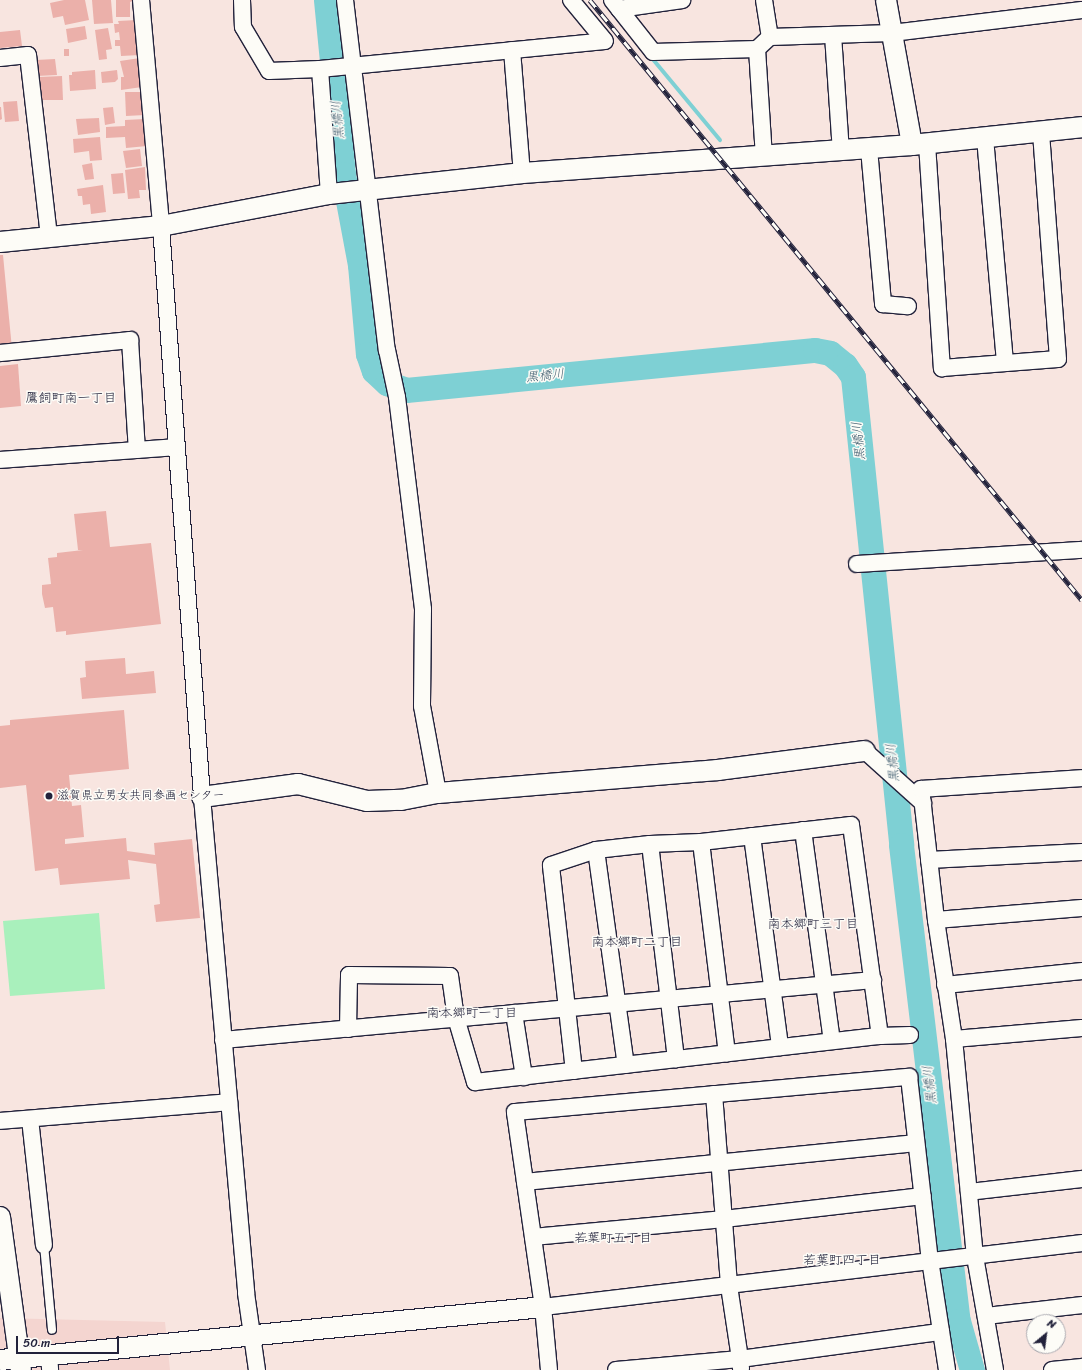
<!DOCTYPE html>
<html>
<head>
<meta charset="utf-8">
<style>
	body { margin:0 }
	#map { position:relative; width:1082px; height:1370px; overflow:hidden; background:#f8e5e0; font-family:Sriracha,"Klee One",sans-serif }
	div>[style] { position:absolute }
	.built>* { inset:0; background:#f4d5d0 }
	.green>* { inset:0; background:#a9f0bc }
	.stream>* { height:4px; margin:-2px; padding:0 2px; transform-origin:2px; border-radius:2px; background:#7ed0d4 }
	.river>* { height:25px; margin:-12.5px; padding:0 12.5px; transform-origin:12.5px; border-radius:12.5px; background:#7ed0d4 }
	.building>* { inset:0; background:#ebb0aa }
	.roads { filter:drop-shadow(1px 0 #22223b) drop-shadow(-1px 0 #22223b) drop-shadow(0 1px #22223b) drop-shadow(0 -1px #22223b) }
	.service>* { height:8px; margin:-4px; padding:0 4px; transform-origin:4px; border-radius:4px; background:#fdfcf7 }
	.minor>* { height:16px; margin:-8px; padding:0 8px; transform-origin:8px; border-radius:8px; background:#fdfcf7 }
	.tertiary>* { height:20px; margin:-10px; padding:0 10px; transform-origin:10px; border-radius:10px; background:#fdfcf7 }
	.rail>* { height:4.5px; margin-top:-2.25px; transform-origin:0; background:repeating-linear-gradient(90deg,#fdfcf7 0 9px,#22223b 0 18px); box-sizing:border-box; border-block:1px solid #22223b }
	.dots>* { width:11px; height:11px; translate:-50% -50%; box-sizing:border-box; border:2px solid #fdfcf7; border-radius:50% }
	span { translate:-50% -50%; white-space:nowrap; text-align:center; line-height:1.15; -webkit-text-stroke:3px #fdfcf7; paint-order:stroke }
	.poi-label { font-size:12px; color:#22223b }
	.left { translate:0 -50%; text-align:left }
	.water-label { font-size:13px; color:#425f71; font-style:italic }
	.neighbourhood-label { font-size:13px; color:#22223b }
	.north { position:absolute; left:1026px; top:1314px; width:40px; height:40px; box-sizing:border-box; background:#fdfcf7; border:1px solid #a5a5ac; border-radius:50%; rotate:29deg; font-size:11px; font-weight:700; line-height:16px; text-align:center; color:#22223b }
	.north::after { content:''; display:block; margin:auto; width:14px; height:18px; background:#22223b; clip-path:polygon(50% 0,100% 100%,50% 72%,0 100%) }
	.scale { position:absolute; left:16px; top:1336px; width:103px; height:18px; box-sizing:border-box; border:2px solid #22223b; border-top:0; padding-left:5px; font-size:12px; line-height:14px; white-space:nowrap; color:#22223b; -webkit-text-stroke:3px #fdfcf7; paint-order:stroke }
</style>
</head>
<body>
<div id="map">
	<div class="built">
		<div style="clip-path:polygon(0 1318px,165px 1322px,170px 1370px,0 1370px)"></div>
	</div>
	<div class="green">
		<div style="clip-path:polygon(99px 913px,105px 989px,10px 996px,3px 921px)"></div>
	</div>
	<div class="stream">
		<div style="left:651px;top:57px;width:108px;rotate:50.3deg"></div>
	</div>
	<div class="river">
		<div style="left:326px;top:0;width:175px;rotate:84.4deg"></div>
		<div style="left:343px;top:174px;width:93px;rotate:79.4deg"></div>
		<div style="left:360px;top:265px;width:89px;rotate:84.9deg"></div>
		<div style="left:368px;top:354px;width:18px;rotate:71deg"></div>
		<div style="left:374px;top:371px;width:18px;rotate:43deg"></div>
		<div style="left:387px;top:383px;width:20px;rotate:20deg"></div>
		<div style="left:406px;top:390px;width:411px;rotate:-5.6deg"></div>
		<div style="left:815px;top:350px;width:15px;rotate:11deg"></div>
		<div style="left:830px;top:353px;width:19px;rotate:39deg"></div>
		<div style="left:845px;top:365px;width:14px;rotate:56deg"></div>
		<div style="left:853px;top:377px;width:470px;rotate:84.1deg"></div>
		<div style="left:901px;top:845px;width:479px;rotate:83.2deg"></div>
		<div style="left:958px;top:1321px;width:51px;rotate:74.1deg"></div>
	</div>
	<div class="building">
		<div style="clip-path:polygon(64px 0,85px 0,89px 20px,65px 25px,63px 16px,53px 18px,50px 3px)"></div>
		<div style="clip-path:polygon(92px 0,111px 0,113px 23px,94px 24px)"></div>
		<div style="clip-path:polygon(116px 0,135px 0,130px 2px,130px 17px,116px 17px)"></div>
		<div style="clip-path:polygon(137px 20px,140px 55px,121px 56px,120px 46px,115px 46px,115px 40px,120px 40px,119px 32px,115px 33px,114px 24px,119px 24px,118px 21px)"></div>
		<div style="clip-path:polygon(85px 26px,87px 39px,68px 43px,66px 29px)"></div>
		<div style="clip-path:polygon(108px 28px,112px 49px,106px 50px,107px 59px,99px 60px,95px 30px)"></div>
		<div style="clip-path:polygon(20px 30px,22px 46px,0 48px,0 32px)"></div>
		<div style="clip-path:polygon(64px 49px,69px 49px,69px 56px,64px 56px)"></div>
		<div style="clip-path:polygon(140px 58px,142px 87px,121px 90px,121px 77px,124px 77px,120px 61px)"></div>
		<div style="clip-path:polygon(55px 59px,57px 75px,37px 76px,36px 60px)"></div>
		<div style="clip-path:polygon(95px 70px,96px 89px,70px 91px,69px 75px,72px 75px,72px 72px)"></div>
		<div style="clip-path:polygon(117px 70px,118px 79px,115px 82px,102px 83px,101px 72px)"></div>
		<div style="clip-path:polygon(62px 76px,63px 100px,42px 100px,38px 77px)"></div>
		<div style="clip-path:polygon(125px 92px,144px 92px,145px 115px,126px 116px)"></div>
		<div style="clip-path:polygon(17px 101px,19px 121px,5px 122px,3px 102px)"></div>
		<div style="clip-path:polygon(0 107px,1px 107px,2px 119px,0 120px)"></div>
		<div style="clip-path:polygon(113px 107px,115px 123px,105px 125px,103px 108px)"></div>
		<div style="clip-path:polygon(99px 118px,100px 132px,78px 135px,76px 119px)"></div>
		<div style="clip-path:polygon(145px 119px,147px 146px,126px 148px,125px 137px,106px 138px,106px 127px,125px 126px,125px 120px)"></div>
		<div style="clip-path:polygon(100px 137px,102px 160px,90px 161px,89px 151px,74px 153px,73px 139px)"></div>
		<div style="clip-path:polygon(140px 149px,142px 166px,126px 168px,123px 151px)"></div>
		<div style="clip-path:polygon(92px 163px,94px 179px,85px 180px,82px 165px)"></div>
		<div style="clip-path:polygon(145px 167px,146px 190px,139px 190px,140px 198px,128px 199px,125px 170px)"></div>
		<div style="clip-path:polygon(123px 173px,125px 193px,113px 194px,111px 174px)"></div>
		<div style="clip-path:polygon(103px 185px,106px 212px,91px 214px,90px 204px,83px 205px,82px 196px,78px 196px,77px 189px)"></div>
		<div style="clip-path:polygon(0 255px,3px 255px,12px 349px,0 350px)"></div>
		<div style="clip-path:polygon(18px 364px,21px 406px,0 408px,0 366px)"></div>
		<div style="clip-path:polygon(106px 511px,110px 547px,151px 543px,161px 624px,66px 635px,66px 631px,56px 632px,53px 607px,45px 608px,42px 594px,42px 585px,51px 584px,48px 558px,57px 557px,57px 553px,83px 550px,78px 550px,74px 514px)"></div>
		<div style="clip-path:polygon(125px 658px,126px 674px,154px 671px,156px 693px,82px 699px,80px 678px,86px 677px,85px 661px)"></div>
		<div style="clip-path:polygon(124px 710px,129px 769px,69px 775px,72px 806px,81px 805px,84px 837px,65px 839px,65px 844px,126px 838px,127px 851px,155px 855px,154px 843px,192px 839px,200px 918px,156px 922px,154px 905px,160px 904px,156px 864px,128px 860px,130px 879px,60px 885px,58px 868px,35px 871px,26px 785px,0 788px,0 726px,10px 725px,10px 720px)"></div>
	</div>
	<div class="roads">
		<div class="service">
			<div style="left:44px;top:1245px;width:85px;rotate:84.6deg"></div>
		</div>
		<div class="minor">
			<div style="left:141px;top:0;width:227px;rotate:84.9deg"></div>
			<div style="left:161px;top:226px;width:572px;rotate:85.89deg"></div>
			<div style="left:202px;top:797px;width:498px;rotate:84.9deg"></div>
			<div style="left:246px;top:1293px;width:78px;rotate:81.9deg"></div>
			<div style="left:242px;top:0;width:27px;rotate:88deg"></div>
			<div style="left:243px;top:27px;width:51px;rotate:59.4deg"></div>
			<div style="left:269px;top:71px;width:51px;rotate:-2.2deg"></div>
			<div style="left:320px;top:69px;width:286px;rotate:-5.6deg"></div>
			<div style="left:345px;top:0;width:353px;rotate:83.2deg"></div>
			<div style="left:387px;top:350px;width:48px;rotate:78deg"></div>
			<div style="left:397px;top:397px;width:214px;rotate:83deg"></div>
			<div style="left:423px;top:609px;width:97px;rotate:90.6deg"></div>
			<div style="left:422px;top:706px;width:88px;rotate:79.6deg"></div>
			<div style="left:571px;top:0;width:53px;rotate:50.3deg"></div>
			<div style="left:612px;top:0;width:66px;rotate:51.7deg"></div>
			<div style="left:653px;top:52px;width:104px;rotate:-1.7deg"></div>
			<div style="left:757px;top:49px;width:18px;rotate:-43deg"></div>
			<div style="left:770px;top:37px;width:122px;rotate:-1.9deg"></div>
			<div style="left:892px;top:33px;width:191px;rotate:-6.9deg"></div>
			<div style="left:764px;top:0;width:37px;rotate:81deg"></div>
			<div style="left:619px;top:9px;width:64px;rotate:-8.1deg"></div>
			<div style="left:833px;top:35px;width:116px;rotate:86.1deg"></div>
			<div style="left:757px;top:49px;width:108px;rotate:86.3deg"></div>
			<div style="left:512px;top:50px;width:123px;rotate:85.4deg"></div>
			<div style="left:0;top:58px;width:28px;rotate:-6deg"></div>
			<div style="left:28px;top:55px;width:183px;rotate:83.4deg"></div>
			<div style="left:320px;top:69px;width:125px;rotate:85.9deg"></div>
			<div style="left:985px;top:138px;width:226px;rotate:84.9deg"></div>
			<div style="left:927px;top:144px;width:225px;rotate:86.2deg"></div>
			<div style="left:942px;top:368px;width:116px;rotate:-4.4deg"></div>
			<div style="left:1058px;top:359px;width:228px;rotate:-94.3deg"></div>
			<div style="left:869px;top:149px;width:156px;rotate:84.8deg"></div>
			<div style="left:883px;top:304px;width:25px;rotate:5deg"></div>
			<div style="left:0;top:353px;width:131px;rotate:-5.7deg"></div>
			<div style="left:130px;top:340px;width:110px;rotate:86.4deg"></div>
			<div style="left:0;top:460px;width:177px;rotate:-4.2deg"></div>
			<div style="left:857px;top:564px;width:225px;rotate:-3.6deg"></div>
			<div style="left:865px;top:751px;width:78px;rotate:41.9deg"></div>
			<div style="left:803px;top:830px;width:213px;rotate:82.2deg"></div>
			<div style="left:752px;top:836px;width:213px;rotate:82.4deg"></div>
			<div style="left:701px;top:842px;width:213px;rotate:83deg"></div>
			<div style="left:650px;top:844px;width:217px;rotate:83.1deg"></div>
			<div style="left:596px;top:850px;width:217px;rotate:82.1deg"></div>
			<div style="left:929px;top:860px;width:153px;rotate:-3deg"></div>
			<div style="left:936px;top:920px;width:146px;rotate:-4.7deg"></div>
			<div style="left:945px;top:985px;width:138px;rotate:-5.8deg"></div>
			<div style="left:514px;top:1013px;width:65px;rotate:81.1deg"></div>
			<div style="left:348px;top:1029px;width:54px;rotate:-88.9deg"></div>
			<div style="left:349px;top:975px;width:101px;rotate:0.6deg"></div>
			<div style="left:450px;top:976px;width:42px;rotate:81.9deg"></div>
			<div style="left:456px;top:1018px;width:67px;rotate:73.5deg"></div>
			<div style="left:475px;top:1082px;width:408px;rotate:-6.5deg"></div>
			<div style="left:880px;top:1036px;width:30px;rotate:-2deg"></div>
			<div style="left:954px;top:1039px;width:128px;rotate:-4.9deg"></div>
			<div style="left:223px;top:1040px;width:653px;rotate:-5.27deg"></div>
			<div style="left:574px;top:1071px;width:207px;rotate:-96.4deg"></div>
			<div style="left:551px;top:865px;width:47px;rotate:-18.4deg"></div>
			<div style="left:596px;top:850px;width:54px;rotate:-6.3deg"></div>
			<div style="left:650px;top:844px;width:51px;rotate:-2.2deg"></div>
			<div style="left:701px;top:842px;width:151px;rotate:-6.5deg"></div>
			<div style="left:851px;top:825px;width:213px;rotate:82.2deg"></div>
			<div style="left:714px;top:1094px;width:193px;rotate:85.5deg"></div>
			<div style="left:729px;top:1286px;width:74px;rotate:81.4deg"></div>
			<div style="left:740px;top:1359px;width:203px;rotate:-7.7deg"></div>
			<div style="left:30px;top:1119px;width:127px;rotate:83.7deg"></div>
			<div style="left:0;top:1121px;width:230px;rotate:-4.7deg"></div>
			<div style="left:525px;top:1182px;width:393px;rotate:-5.7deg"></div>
			<div style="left:969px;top:1192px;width:114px;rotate:-6.6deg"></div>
			<div style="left:533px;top:1237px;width:192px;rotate:-5.4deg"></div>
			<div style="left:724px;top:1219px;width:200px;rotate:-6.6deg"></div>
			<div style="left:543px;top:1307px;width:543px;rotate:-6.77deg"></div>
			<div style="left:986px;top:1316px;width:97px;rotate:-6.5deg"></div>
			<div style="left:49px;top:1354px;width:16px;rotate:86deg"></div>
			<div style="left:549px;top:1370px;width:63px;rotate:-95.4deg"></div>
			<div style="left:543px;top:1307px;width:197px;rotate:-98.2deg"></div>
			<div style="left:515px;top:1112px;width:396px;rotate:-5.1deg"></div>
			<div style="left:909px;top:1077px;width:184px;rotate:83.5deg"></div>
			<div style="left:930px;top:1260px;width:111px;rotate:81.2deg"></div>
			<div style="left:616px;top:1370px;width:124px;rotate:-5.1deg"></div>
			<div style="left:740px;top:1359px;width:10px;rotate:84deg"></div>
			<div style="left:995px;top:1370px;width:115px;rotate:-100deg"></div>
			<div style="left:975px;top:1257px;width:219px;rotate:-95.5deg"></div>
			<div style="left:954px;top:1039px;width:120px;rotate:-98.6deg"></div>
			<div style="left:936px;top:920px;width:132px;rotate:-96.5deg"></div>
			<div style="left:921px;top:789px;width:161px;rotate:-3.9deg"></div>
			<div style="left:1052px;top:1370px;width:30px;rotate:-6deg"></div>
		</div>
		<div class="tertiary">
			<div style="left:886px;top:0;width:147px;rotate:79.8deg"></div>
			<div style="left:0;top:242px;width:162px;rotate:-5.7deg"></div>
			<div style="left:161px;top:226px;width:171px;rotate:-10.8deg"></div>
			<div style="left:329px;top:194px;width:194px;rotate:-6.2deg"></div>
			<div style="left:522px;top:173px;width:391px;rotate:-4.1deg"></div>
			<div style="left:912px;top:145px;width:171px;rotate:-6deg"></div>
			<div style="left:202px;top:797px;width:97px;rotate:-7.7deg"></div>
			<div style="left:298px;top:784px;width:71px;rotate:13.8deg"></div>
			<div style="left:367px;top:801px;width:34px;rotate:-2deg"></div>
			<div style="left:401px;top:800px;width:38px;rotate:-11deg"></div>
			<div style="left:438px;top:793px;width:281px;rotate:-4.7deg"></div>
			<div style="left:718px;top:770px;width:148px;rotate:-7.4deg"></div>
			<div style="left:0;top:1217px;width:154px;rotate:82.2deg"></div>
			<div style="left:0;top:1360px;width:546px;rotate:-5.57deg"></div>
		</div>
	</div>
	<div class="rail">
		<div style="left:590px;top:0;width:776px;rotate:50.65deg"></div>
	</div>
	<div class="dots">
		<div style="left:49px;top:796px;background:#22223b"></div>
	</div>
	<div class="poi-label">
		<span class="left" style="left:57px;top:796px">滋賀県立男女共同参画センター</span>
	</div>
	<div class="water-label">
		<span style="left:338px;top:120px;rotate:-96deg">黒橋川</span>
		<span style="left:545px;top:376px;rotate:-6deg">黒橋川</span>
		<span style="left:859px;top:441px;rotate:-96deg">黒橋川</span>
		<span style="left:893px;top:763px;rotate:-96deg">黒橋川</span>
		<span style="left:930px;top:1085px;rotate:-97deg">黒橋川</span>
	</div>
	<div class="neighbourhood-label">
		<span style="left:71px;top:398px">鷹飼町南一丁目</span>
		<span style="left:813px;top:924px">南本郷町三丁目</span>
		<span style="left:637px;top:942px">南本郷町二丁目</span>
		<span style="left:472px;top:1013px">南本郷町一丁目</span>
		<span style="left:613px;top:1238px">若葉町五丁目</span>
		<span style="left:842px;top:1260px">若葉町四丁目</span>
	</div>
	<div class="north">N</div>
	<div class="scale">50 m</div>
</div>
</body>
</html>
